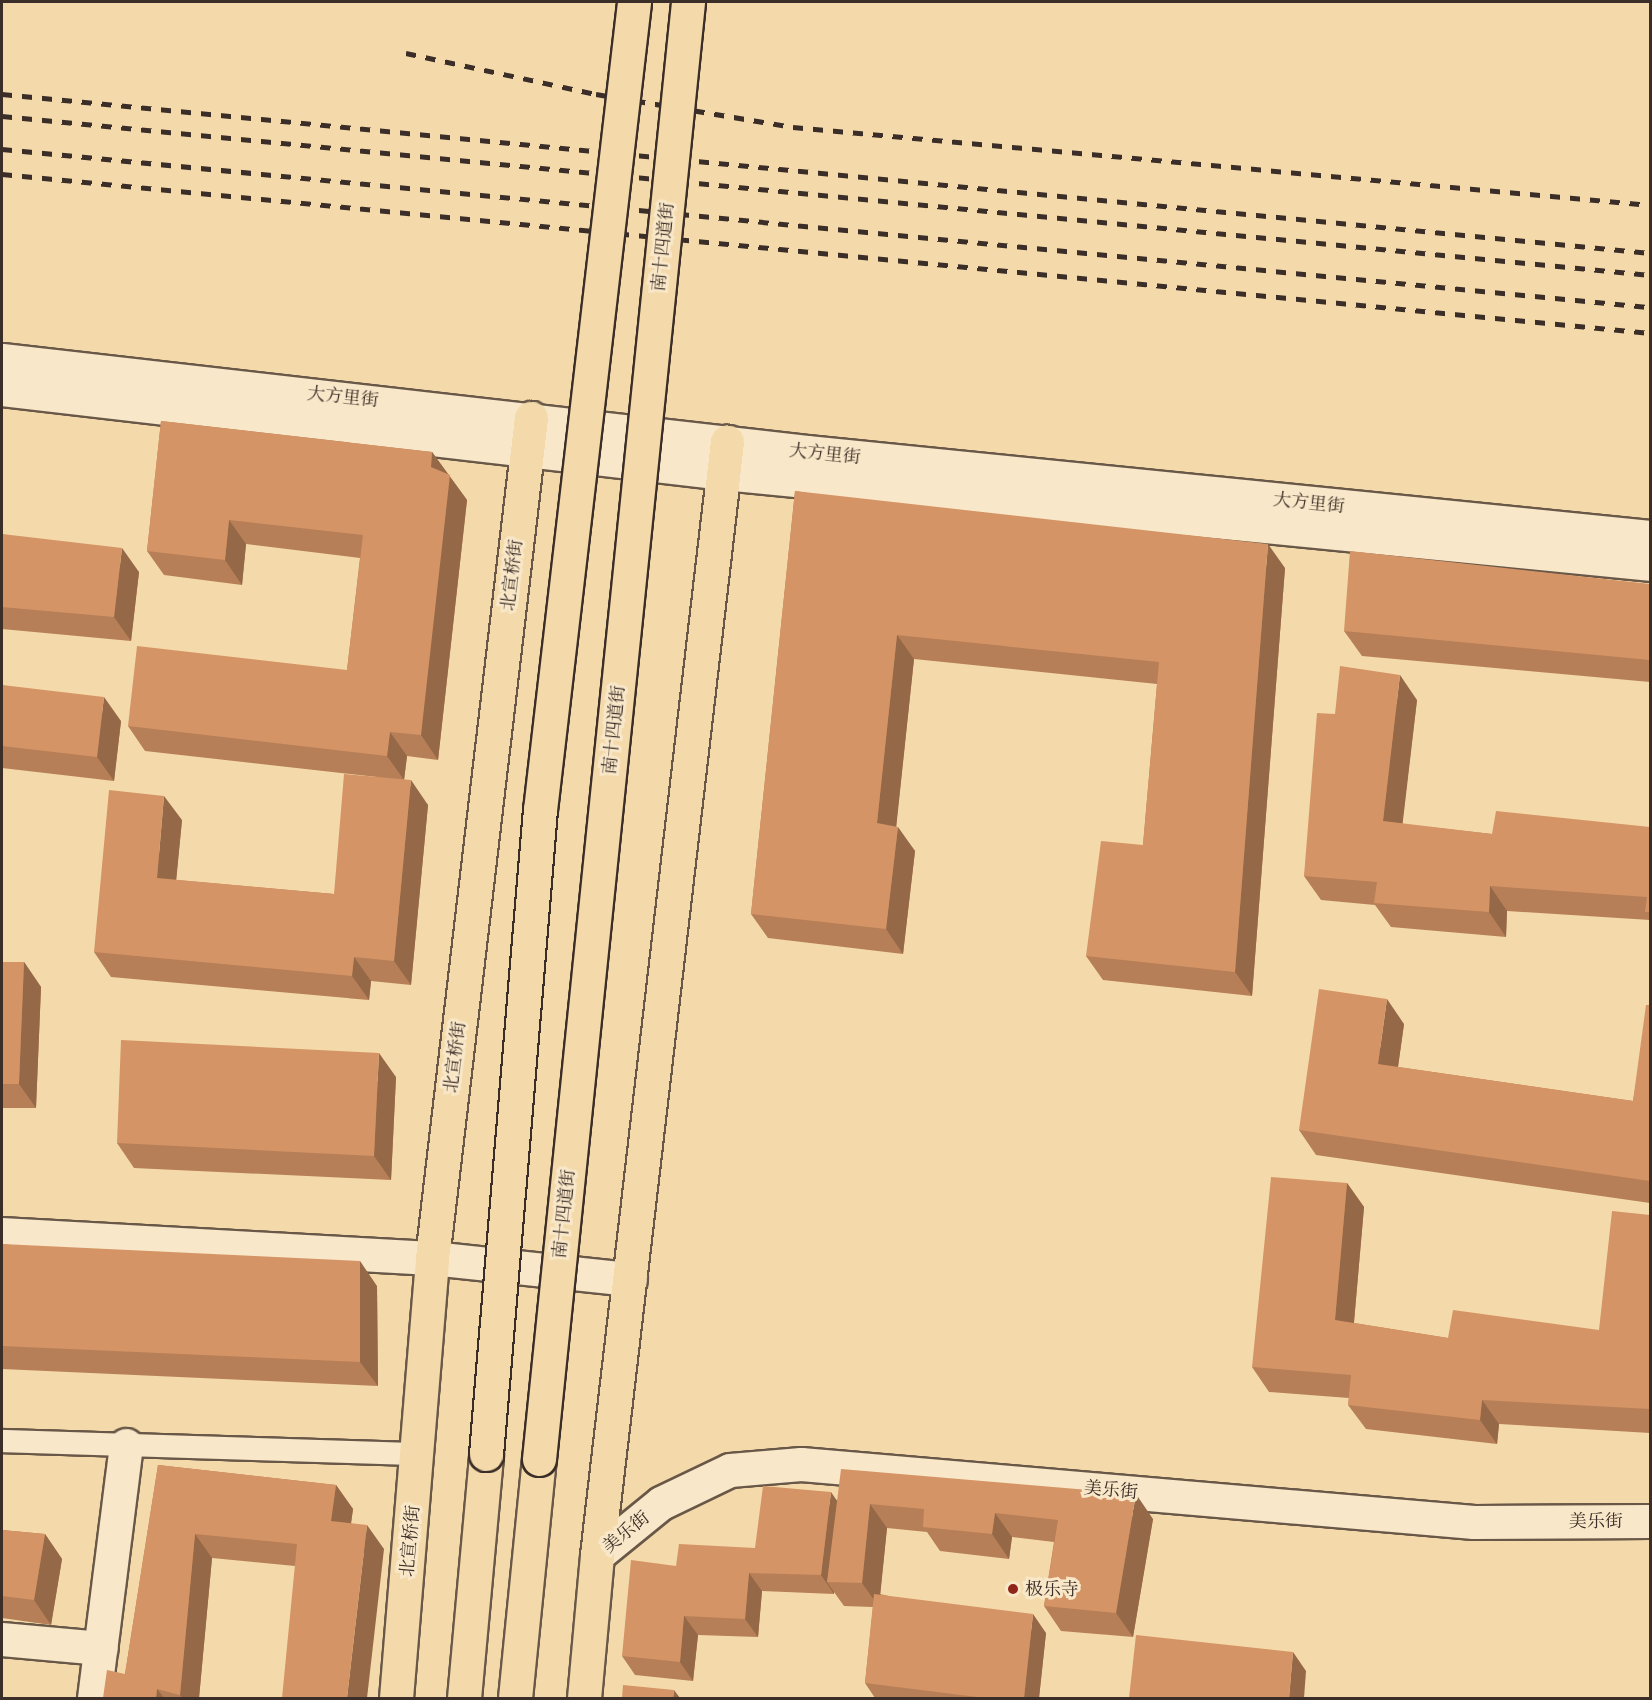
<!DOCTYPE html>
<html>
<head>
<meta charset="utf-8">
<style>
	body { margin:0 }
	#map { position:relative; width:1652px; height:1700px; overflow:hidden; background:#f4daaa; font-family:"Libre Caslon Text","Noto Serif SC",serif }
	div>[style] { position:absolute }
	.roads { filter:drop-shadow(2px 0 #695848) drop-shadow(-2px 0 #695848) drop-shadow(0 2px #695848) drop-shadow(0 -2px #695848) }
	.lane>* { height:22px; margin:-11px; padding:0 11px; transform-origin:11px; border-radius:11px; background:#f8e7c8 }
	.street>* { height:33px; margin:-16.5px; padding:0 16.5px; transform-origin:16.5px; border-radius:16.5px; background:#f8e7c8 }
	.secondary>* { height:33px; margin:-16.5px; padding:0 16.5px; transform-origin:16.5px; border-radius:16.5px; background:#f8e7c8 }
	.primary>* { height:33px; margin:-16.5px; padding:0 16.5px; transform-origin:16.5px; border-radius:16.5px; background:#f4daaa }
	.rail>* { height:4.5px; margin-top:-2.25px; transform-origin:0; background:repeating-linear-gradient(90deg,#3b2d27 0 10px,transparent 0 20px) }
	.bridges { filter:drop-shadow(2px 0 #3b2d27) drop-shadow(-2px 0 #3b2d27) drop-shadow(0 2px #3b2d27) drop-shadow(0 -2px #3b2d27) }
	.primary-bridge>* { height:33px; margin:-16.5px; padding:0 16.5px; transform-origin:16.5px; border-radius:16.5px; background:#f4daaa }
	.wall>* { inset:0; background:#b77f57 }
	.shaded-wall>* { inset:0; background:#956847 }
	.building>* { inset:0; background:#d59465 }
	.dots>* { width:16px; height:16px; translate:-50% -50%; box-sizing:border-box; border:3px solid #f8e7c8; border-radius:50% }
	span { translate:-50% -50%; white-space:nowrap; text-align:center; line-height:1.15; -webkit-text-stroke:6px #f8e7c8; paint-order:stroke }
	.street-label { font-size:18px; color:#3b2d27 }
	.poi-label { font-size:18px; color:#3b2d27 }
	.left { translate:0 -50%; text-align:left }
	.frame { position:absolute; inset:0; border:3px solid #3b2d27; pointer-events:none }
</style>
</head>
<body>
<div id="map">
	<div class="roads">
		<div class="lane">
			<div style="left:2px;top:1441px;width:416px;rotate:1.8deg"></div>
		</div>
		<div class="street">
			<div style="left:2px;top:1234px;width:431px;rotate:3.2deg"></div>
			<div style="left:432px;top:1258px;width:199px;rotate:6.1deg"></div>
			<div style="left:597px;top:1555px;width:82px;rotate:-39.1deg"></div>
			<div style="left:661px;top:1503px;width:76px;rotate:-25.6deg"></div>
			<div style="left:730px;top:1470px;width:71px;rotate:-4.8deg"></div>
			<div style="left:801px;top:1464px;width:675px;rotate:4.93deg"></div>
			<div style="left:1474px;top:1522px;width:176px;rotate:-0.3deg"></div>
			<div style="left:2px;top:1639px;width:99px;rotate:5.2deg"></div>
			<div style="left:94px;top:1698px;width:255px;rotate:-82.8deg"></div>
		</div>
		<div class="secondary">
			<div style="left:2px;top:360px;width:810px;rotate:6.52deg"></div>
			<div style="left:807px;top:452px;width:847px;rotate:5.76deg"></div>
			<div style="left:2px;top:389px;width:727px;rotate:6.64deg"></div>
			<div style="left:724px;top:473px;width:930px;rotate:5.61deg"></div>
		</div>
		<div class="primary">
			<div style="left:396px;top:1698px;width:441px;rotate:-85.3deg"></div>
			<div style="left:432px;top:1258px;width:846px;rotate:-83.28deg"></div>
			<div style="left:464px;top:1698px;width:245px;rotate:-84.8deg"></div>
			<div style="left:515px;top:1698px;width:240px;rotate:-84.3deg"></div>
			<div style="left:584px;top:1698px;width:144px;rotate:-84.8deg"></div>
			<div style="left:597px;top:1555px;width:1121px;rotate:-83.34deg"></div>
		</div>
	</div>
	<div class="rail">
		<div style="left:406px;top:53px;width:194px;rotate:12.2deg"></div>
		<div style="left:596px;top:94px;width:200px;rotate:9.5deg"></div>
		<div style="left:793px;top:127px;width:861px;rotate:5.2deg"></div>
		<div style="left:2px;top:94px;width:1656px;rotate:5.51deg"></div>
		<div style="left:2px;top:116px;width:1656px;rotate:5.51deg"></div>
		<div style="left:2px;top:149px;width:1656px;rotate:5.48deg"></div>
		<div style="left:2px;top:174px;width:1656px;rotate:5.51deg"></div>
	</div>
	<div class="bridges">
		<div class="primary-bridge">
			<div style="left:486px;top:1454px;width:646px;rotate:-85.21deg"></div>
			<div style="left:540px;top:810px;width:813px;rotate:-83.36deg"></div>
			<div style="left:539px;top:1459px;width:1465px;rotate:-84.16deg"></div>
		</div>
	</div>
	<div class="wall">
		<div style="clip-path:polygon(161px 421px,432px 452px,467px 500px,438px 760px,407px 756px,404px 780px,428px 805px,411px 985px,371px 981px,369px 1000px,111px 977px,94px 952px,182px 820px,176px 880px,334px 894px,377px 777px,145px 751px,128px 726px,347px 670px,360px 558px,246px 544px,242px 585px,164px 575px,147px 551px)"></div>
		<div style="clip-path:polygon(795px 491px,1285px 568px,1252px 996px,1103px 980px,1086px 956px,1143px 845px,1157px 684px,914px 659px,896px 826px,915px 851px,903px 954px,768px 938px,751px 914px)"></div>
		<div style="clip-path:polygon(2px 534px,139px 572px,131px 641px,2px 629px)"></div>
		<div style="clip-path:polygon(1650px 584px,1650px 682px,1362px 656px,1344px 631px)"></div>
		<div style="clip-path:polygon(2px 685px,121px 721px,114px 781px,2px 768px)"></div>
		<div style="clip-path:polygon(1417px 700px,1402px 824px,1492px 834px,1650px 827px,1650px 920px,1507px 911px,1506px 937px,1391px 927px,1375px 905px,1321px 900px,1304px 876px,1335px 714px)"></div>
		<div style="clip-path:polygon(2px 962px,24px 962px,41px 987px,36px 1108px,2px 1108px)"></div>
		<div style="clip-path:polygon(1650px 1005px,1650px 1203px,1316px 1155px,1299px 1130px,1404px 1024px,1398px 1067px,1633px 1101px)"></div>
		<div style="clip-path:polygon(396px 1077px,391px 1180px,134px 1168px,117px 1143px)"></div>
		<div style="clip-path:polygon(1347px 1183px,1364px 1207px,1354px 1323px,1448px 1338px,1599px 1330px,1650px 1215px,1650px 1433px,1499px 1424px,1497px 1444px,1366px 1429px,1348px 1405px,1349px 1398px,1269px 1392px,1252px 1367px)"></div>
		<div style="clip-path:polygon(2px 1244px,377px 1286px,378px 1386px,2px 1369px)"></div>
		<div style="clip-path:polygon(158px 1465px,336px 1485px,353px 1509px,351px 1523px,384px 1549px,295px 1566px,212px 1558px,199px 1698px,103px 1698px,125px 1674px)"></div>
		<div style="clip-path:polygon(837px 1500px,1153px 1519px,1133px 1637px,1061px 1631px,1044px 1606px,1054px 1542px,1012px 1537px,1009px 1559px,940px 1551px,927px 1532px,887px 1528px,880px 1594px,1046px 1633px,1039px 1698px,875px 1698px,865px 1683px,873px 1607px,844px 1606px,834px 1592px,834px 1594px,762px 1591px,758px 1637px,698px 1635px,693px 1681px,635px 1675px,622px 1656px,676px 1566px,755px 1548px)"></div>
		<div style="clip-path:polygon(2px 1530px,45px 1534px,62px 1559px,51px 1625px,2px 1618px)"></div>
	</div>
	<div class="shaded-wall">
		<div style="clip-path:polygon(432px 452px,467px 500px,438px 760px,421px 735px,431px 467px)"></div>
		<div style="clip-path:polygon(229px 520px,246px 544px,242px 585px,225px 560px)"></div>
		<div style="clip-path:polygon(1268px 544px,1285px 568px,1252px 996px,1235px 972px)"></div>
		<div style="clip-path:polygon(122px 548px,139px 572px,131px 641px,114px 617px)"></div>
		<div style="clip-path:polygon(897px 635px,914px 659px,894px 848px,877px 823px)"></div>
		<div style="clip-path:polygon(1400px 675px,1417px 700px,1400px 846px,1383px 821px)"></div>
		<div style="clip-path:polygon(104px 697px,121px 721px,114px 781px,97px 757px)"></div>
		<div style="clip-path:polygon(390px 732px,407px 756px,404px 780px,387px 756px)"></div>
		<div style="clip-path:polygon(411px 780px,428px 805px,411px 985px,394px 961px)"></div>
		<div style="clip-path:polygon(164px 796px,182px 820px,174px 903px,157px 878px)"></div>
		<div style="clip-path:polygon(898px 827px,915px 851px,903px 954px,886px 929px)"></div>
		<div style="clip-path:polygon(1490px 886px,1507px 911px,1506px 937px,1489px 912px)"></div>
		<div style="clip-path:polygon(354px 957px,371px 981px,369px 1000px,352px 976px)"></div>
		<div style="clip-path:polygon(24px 962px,41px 987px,36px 1108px,19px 1084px)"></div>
		<div style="clip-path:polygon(1387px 999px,1404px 1024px,1395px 1088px,1378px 1064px)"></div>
		<div style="clip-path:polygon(379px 1053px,396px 1077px,391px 1180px,374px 1156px)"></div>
		<div style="clip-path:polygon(1347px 1183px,1364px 1207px,1352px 1344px,1335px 1320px)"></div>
		<div style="clip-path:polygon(360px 1261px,377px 1286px,378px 1386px,360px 1362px)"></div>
		<div style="clip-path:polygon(1482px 1400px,1499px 1424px,1497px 1444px,1480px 1420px)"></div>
		<div style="clip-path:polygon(336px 1485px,353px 1509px,348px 1545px,331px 1521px)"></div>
		<div style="clip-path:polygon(831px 1492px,844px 1511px,827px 1582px,834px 1592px,834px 1594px,821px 1575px)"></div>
		<div style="clip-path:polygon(1136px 1494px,1153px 1519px,1133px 1637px,1116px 1613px)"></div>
		<div style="clip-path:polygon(870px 1504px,887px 1528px,879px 1607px,862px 1583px)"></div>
		<div style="clip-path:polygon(995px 1513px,1012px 1537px,1009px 1559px,992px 1534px)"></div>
		<div style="clip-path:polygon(367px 1525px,384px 1549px,367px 1698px,347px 1698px)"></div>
		<div style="clip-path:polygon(45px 1534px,62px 1559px,51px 1625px,34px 1600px)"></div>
		<div style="clip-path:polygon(195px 1534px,212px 1558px,199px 1698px,182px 1698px,180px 1695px)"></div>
		<div style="clip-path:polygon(749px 1573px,762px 1591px,758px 1637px,745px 1619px)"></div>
		<div style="clip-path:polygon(1033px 1614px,1046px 1633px,1039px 1698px,1024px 1698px)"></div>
		<div style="clip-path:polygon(684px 1616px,698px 1635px,693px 1681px,680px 1662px)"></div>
		<div style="clip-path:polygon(1293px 1652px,1306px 1671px,1304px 1698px,1289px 1698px)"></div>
		<div style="clip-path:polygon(157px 1689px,164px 1698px,156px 1698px)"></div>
		<div style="clip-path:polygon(674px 1690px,680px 1698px,673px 1698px)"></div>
	</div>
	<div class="building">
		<div style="clip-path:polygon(161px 421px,432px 452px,431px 467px,450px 475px,421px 735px,390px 732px,387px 756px,128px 726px,137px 646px,347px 670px,363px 535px,229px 520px,225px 560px,147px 551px)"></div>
		<div style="clip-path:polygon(795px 491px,1268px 544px,1235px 972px,1086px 956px,1101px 841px,1143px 845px,1159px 662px,897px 635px,877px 823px,898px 827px,886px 929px,751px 914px)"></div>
		<div style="clip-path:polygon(2px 534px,122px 548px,114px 617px,2px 607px)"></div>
		<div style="clip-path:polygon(1350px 551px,1650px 584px,1650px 660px,1344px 631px)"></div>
		<div style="clip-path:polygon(1340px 666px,1400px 675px,1383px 821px,1492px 834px,1496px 811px,1650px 827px,1650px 912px,1645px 912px,1647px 897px,1490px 886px,1489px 912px,1374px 903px,1377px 882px,1304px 876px,1317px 713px,1335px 714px)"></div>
		<div style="clip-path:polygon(2px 685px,104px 697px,97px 757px,2px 746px)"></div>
		<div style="clip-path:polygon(344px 774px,411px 780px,394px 961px,354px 957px,352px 976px,94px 952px,109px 790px,164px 796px,157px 878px,334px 894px)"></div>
		<div style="clip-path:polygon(2px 962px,24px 962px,19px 1084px,2px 1084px)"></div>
		<div style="clip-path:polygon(1319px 989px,1387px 999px,1378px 1064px,1633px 1101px,1646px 1005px,1650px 1005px,1650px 1181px,1299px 1130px)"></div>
		<div style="clip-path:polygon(121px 1040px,379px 1053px,374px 1156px,117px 1143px)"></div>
		<div style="clip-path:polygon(1271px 1177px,1347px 1183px,1335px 1320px,1448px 1338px,1453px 1310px,1599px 1330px,1612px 1211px,1650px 1215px,1650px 1409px,1482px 1400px,1480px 1420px,1348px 1405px,1351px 1375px,1252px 1367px)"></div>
		<div style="clip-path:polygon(2px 1244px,360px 1261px,360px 1362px,2px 1346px)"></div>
		<div style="clip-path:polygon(158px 1465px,336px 1485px,331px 1521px,367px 1525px,347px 1698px,282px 1698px,297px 1544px,195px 1534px,180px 1695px,157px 1689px,156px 1698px,103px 1698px,107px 1670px,125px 1674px)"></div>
		<div style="clip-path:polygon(841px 1469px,1136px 1494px,1116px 1613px,1044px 1606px,1058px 1520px,995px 1513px,992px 1534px,923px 1527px,924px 1509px,870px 1504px,862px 1583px,827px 1582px)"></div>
		<div style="clip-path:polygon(763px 1486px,831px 1492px,821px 1575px,749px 1573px,745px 1619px,684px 1616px,680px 1662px,622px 1656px,631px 1560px,676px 1566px,679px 1544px,755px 1548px)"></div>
		<div style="clip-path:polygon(2px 1530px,45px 1534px,34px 1600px,2px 1596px)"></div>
		<div style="clip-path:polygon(874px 1594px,1033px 1614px,1024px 1698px,985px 1698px,865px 1683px)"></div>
		<div style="clip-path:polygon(1136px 1635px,1293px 1652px,1289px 1698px,1129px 1698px)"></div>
		<div style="clip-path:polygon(623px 1685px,674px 1690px,673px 1698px,622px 1698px)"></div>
	</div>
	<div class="dots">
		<div style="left:1013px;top:1589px;background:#8f2418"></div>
	</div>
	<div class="street-label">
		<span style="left:663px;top:247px;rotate:-84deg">南十四道街</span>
		<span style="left:343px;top:397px;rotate:6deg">大方里街</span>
		<span style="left:825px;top:454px;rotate:6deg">大方里街</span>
		<span style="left:1309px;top:503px;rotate:6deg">大方里街</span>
		<span style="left:512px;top:575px;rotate:-83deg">北宣桥街</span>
		<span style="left:614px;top:730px;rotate:-84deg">南十四道街</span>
		<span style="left:455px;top:1057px;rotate:-83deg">北宣桥街</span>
		<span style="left:564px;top:1214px;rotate:-84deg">南十四道街</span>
		<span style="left:1111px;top:1490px;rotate:5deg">美乐街</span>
		<span style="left:1596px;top:1521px">美乐街</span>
		<span style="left:626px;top:1532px;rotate:-39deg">美乐街</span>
		<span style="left:410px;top:1541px;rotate:-85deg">北宣桥街</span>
	</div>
	<div class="poi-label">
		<span class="left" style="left:1025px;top:1589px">极乐寺</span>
	</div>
	<div class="frame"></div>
</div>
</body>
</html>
